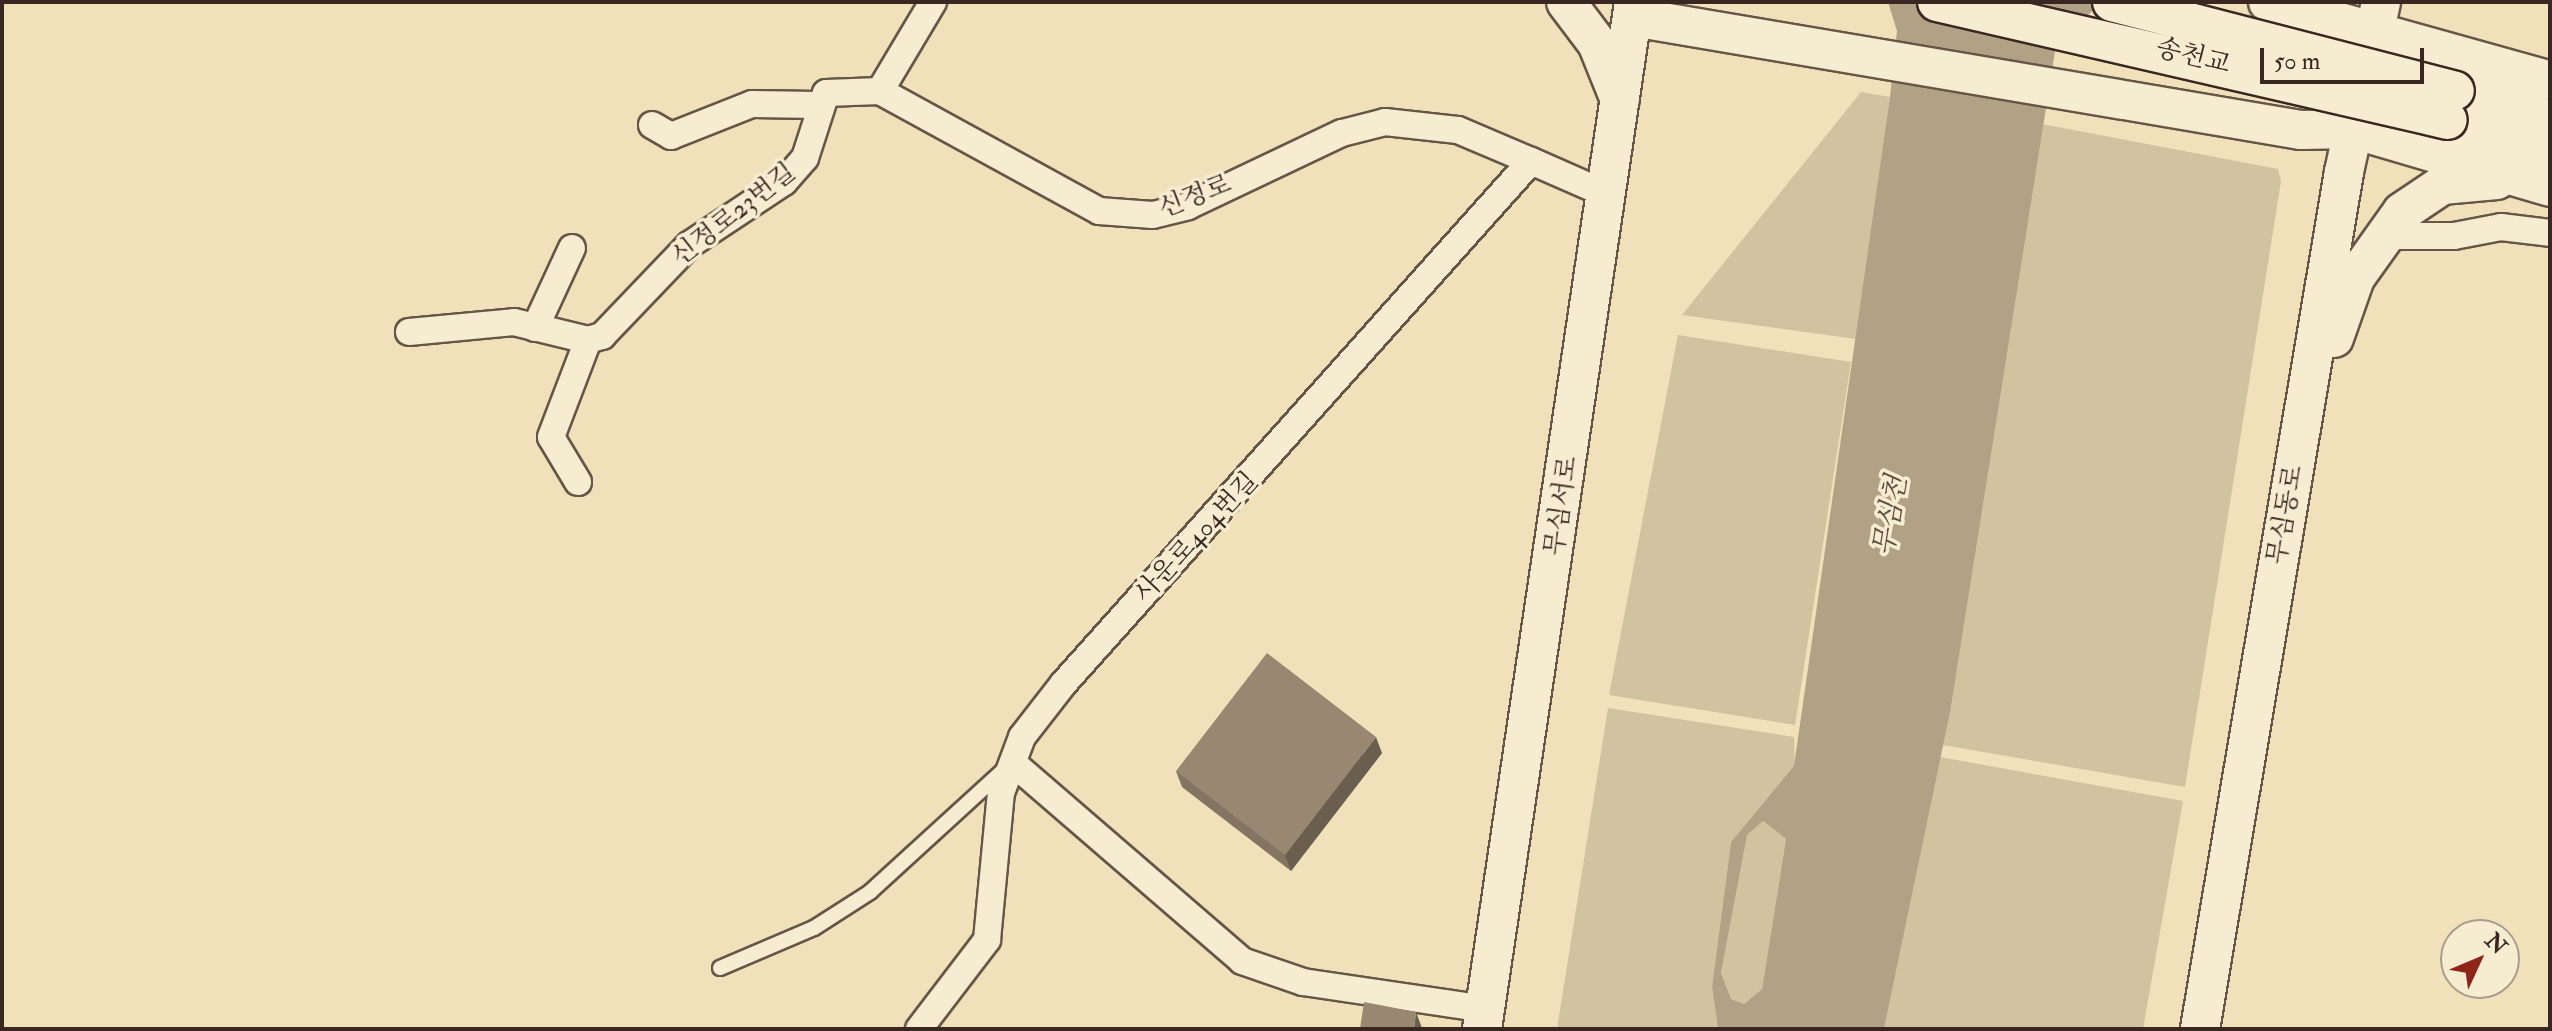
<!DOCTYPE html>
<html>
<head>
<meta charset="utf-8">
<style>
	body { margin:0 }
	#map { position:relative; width:2552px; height:1031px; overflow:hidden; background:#f0e1ba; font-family:"IM FELL Double Pica","Noto Serif KR",serif }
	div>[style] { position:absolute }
	.green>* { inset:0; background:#d1c2a0 }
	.water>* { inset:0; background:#b1a286 }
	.roads { filter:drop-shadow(2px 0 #665647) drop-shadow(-2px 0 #665647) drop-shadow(0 2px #665647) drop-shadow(0 -2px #665647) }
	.lane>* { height:14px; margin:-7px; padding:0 7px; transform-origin:7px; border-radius:7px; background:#f5ecd2 }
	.street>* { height:26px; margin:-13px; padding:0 13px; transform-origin:13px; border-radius:13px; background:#f5ecd2 }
	.secondary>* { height:38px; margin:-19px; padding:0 19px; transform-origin:19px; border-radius:19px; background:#f5ecd2 }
	.bridges { filter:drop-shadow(2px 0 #382821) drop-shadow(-2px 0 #382821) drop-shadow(0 2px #382821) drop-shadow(0 -2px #382821) }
	.secondary-bridge>* { height:38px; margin:-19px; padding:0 19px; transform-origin:19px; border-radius:19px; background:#f5ecd2 }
	.wall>* { inset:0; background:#837561 }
	.shaded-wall>* { inset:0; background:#6a5f4f }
	.building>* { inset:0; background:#988871 }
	span { translate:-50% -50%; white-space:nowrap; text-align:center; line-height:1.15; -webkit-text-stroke:7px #f5ecd2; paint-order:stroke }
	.street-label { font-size:26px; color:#382821 }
	.water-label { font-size:28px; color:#5c4d3f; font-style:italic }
	.frame { position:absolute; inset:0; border:4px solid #382821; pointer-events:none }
	.north { position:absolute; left:2440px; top:919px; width:80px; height:80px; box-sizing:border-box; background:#f5ecd2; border:2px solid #a99e8b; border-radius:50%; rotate:46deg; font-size:22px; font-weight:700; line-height:32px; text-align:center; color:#382821 }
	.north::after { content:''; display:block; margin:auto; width:28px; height:36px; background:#8f2418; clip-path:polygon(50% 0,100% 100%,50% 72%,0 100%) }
	.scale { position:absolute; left:2260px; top:48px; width:164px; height:36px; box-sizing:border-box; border:4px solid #382821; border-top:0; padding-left:10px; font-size:24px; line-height:28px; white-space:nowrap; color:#382821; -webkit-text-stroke:6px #f5ecd2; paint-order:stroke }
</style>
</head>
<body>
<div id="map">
	<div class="green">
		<div style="clip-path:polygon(1861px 92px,1890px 97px,1856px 339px,1682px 315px)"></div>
		<div style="clip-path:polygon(2042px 124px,2278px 169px,2281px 181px,2185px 787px,1943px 745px)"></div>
		<div style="clip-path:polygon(1678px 335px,1851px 362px,1795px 725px,1609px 695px)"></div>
		<div style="clip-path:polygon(1608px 708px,1794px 737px,1795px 766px,1731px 842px,1712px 987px,1718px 1029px,1557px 1029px)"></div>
		<div style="clip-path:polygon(1940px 757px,2183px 801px,2143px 1029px,1884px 1029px)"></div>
		<div style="clip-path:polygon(1763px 821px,1786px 839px,1762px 989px,1744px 1004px,1731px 999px,1721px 973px,1747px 834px)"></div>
	</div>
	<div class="water">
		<div style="clip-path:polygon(evenodd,1888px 2px,2102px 2px,2056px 45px,1950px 712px,1884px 1029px,1718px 1029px,1712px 987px,1731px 842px,1794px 766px,1890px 97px,1897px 31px,1888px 2px,1763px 821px,1786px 839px,1762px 989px,1744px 1004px,1731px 999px,1721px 973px,1747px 835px,1763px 821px)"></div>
	</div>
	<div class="roads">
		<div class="lane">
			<div style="left:720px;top:968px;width:102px;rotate:-23.1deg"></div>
			<div style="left:814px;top:928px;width:67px;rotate:-32.7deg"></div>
			<div style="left:870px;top:892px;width:187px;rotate:-42.4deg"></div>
		</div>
		<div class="street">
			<div style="left:933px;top:2px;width:104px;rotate:120.8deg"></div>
			<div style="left:880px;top:91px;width:250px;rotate:28.7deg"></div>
			<div style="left:1099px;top:211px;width:54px;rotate:4.2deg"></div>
			<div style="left:1153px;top:215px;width:36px;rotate:-14deg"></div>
			<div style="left:1188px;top:206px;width:170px;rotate:-25.4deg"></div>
			<div style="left:1342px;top:133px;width:44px;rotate:-14.3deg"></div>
			<div style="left:1385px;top:122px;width:73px;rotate:6.3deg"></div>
			<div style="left:1458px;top:130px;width:79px;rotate:23deg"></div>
			<div style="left:652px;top:125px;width:22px;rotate:30deg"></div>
			<div style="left:671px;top:136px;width:87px;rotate:-21.6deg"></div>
			<div style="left:752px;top:104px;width:66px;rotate:0.9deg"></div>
			<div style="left:2379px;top:236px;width:75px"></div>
			<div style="left:2454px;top:236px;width:48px;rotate:-10.8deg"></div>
			<div style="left:2501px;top:227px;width:49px;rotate:7deg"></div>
			<div style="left:535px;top:328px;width:88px;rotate:-65.2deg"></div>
			<div style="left:409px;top:332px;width:105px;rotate:-5.4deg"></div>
			<div style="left:514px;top:322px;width:76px;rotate:13.7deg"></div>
			<div style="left:588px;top:340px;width:15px;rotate:-16deg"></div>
			<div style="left:602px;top:336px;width:126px;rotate:-46.3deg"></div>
			<div style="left:689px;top:245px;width:114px;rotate:-33.6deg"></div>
			<div style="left:784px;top:182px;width:32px;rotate:-49deg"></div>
			<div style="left:805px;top:158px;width:68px;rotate:-72.1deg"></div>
			<div style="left:826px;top:93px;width:54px;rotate:-2.1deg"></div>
			<div style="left:578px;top:482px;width:52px;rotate:-121deg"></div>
			<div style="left:551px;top:437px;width:104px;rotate:-69.1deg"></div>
			<div style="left:1013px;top:763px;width:303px;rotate:40.8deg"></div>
			<div style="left:1242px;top:961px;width:65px;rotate:19deg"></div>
			<div style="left:1303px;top:982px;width:184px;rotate:8.4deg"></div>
			<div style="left:919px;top:1029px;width:112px;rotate:-52.6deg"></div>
			<div style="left:987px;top:940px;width:148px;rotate:-84.6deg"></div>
			<div style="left:1001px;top:793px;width:60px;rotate:-69.4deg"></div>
			<div style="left:1022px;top:737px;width:68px;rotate:-52.1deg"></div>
			<div style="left:1064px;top:683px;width:700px;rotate:-48.18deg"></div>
			<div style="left:1531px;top:161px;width:82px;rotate:23.7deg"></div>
		</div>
		<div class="secondary">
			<div style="left:1566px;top:2px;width:51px;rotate:52.9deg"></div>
			<div style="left:1597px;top:43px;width:61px;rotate:68deg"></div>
			<div style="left:2268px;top:2px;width:293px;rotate:15.6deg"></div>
			<div style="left:1633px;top:17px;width:677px;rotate:9.6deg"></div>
			<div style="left:2301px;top:130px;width:52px;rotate:-1.1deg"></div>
			<div style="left:2353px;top:129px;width:205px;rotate:16.4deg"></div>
			<div style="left:2455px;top:91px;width:99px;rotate:17deg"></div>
			<div style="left:2448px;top:120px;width:106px;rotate:16.4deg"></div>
			<div style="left:2334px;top:338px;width:64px;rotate:-70.7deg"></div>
			<div style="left:2355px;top:278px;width:81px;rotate:-54.5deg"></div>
			<div style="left:2402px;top:212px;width:48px;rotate:-34deg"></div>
			<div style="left:2442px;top:185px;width:55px;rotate:-5.2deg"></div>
			<div style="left:1482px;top:1029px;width:1038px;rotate:-81.58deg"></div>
			<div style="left:2200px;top:1029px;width:869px;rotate:-80.46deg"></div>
			<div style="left:2344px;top:172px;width:174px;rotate:-77.7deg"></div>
		</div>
	</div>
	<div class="bridges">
		<div class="secondary-bridge">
			<div style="left:1937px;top:2px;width:524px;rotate:13deg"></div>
			<div style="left:2112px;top:2px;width:354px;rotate:14.5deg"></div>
		</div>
	</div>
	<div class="wall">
		<div style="clip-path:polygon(1382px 753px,1291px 871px,1182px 787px,1176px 771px)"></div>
	</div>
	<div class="shaded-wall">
		<div style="clip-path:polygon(1376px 737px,1382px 753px,1291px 871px,1285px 855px)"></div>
		<div style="clip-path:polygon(1416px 1012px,1422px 1028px,1422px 1029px,1414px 1029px)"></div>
	</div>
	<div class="building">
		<div style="clip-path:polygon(1267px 653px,1376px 737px,1285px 855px,1176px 771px)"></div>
		<div style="clip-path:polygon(1364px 1002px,1416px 1012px,1414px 1029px,1360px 1029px)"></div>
	</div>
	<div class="street-label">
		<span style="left:2193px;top:57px;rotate:14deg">송천교</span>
		<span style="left:1195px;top:197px;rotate:-21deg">신정로</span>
		<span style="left:734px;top:215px;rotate:-38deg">신정로23번길</span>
		<span style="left:1562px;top:506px;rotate:-82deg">무심서로</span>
		<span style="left:2286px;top:515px;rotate:-80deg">무심동로</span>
		<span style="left:1197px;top:538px;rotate:-47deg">사운로404번길</span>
	</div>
	<div class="water-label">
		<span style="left:1891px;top:516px;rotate:-80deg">무심천</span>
	</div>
	<div class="frame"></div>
	<div class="north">N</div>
	<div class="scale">50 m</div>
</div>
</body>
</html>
